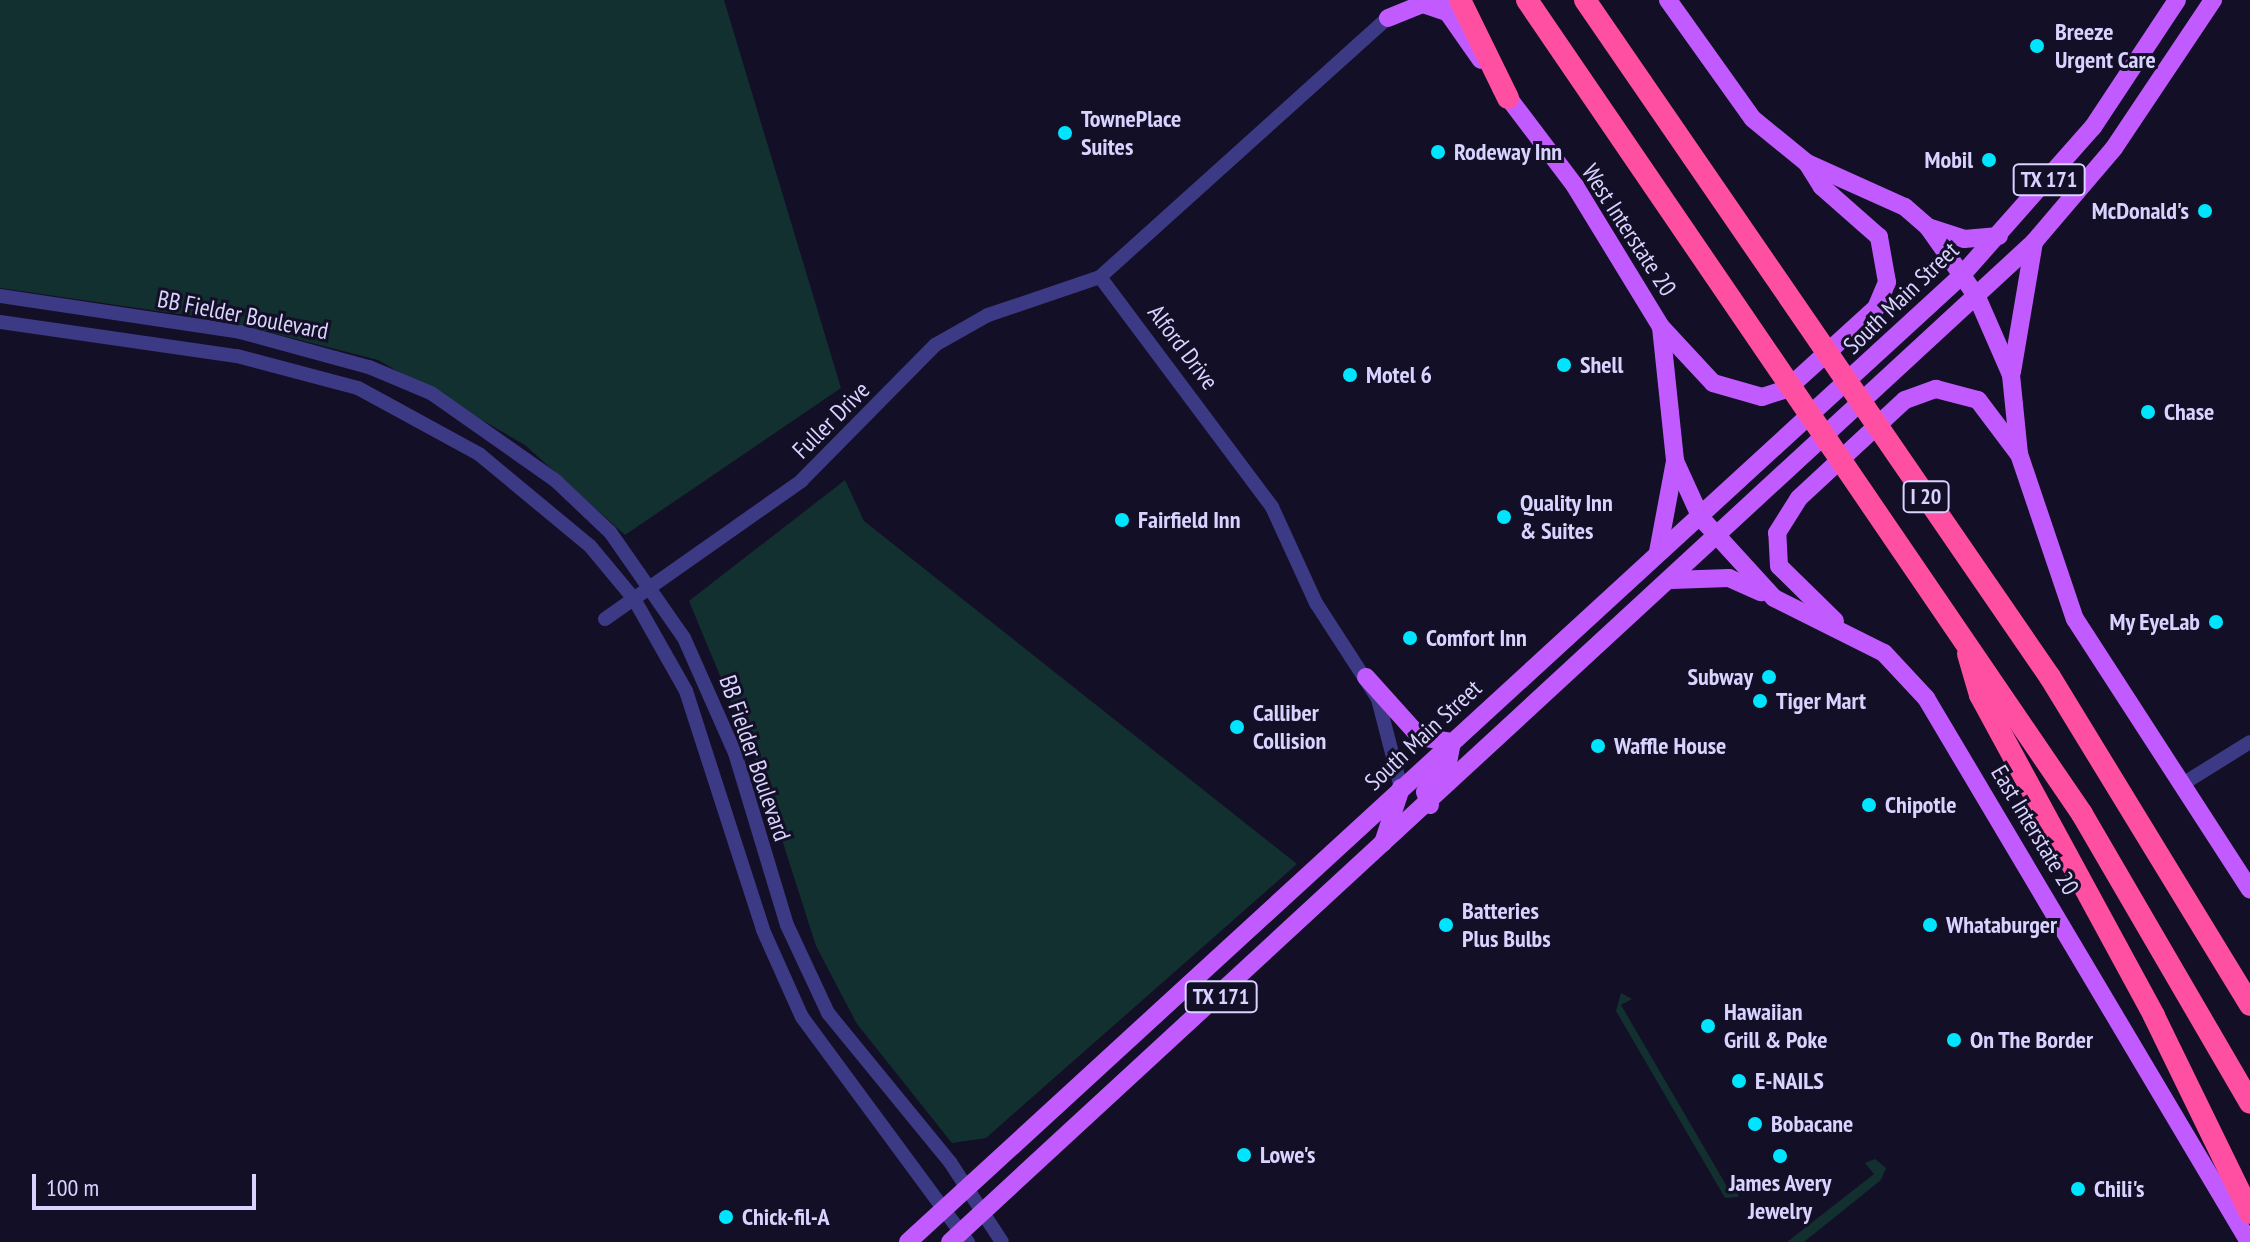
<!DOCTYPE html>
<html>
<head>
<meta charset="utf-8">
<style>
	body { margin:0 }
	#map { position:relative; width:2250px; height:1242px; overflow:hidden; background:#130f26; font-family:"PT Sans Narrow",sans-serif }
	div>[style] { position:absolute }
	.green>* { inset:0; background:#12302f }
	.minor>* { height:14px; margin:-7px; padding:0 7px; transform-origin:7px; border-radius:7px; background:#3d3a85 }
	.major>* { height:18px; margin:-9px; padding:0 9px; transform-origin:9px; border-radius:9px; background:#c25bff }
	.highway>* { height:22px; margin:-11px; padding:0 11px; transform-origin:11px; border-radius:11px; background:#ff4fa3 }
	.dots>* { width:22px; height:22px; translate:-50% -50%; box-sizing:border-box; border:4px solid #130f26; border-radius:50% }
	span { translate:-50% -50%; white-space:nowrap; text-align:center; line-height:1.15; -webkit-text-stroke:6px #130f26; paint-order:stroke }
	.shield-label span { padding:2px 6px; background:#130f26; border:2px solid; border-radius:6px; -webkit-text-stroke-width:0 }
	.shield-label { font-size:22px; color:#d9d4ff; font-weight:700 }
	.poi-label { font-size:24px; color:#d9d4ff; font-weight:700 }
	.left { translate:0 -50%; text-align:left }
	.right { translate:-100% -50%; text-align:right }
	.street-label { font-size:24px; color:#d9d4ff }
	.scale { position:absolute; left:32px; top:1174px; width:224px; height:36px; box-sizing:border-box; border:4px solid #d9d4ff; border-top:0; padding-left:10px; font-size:24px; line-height:28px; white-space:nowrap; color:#d9d4ff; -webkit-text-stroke:6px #130f26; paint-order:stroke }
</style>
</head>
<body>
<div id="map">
	<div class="green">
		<div style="clip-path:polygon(0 0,724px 0,841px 388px,625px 535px,525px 445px,378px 360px,226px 321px,0 288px)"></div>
		<div style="clip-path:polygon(845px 480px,864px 521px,1297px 864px,986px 1138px,952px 1143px,857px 1024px,816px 946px,762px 777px,689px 601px)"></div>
		<div style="clip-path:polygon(1621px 993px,1632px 999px,1621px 1005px,1729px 1190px,1740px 1184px,1738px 1197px,1725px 1198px,1616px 1011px)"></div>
		<div style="clip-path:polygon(1875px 1159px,1886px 1168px,1881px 1180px,1804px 1242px,1787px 1242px,1874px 1174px,1865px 1163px)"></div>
	</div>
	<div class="minor">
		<div style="left:1100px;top:277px;width:287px;rotate:53.2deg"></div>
		<div style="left:1272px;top:507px;width:106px;rotate:65.4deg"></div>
		<div style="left:1316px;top:603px;width:114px;rotate:57.1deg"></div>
		<div style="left:1378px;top:699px;width:92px;rotate:75.5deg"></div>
		<div style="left:0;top:296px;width:243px;rotate:8.5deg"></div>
		<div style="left:240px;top:332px;width:134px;rotate:15.2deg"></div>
		<div style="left:369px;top:367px;width:67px;rotate:22.8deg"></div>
		<div style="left:431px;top:393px;width:153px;rotate:35.1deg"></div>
		<div style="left:556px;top:481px;width:74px;rotate:43.4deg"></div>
		<div style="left:610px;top:532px;width:129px;rotate:55.1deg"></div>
		<div style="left:684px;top:638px;width:126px;rotate:66.1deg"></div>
		<div style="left:735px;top:753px;width:180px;rotate:73.2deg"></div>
		<div style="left:787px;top:925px;width:97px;rotate:65deg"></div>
		<div style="left:828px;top:1013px;width:193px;rotate:50.7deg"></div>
		<div style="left:950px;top:1162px;width:95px;rotate:57deg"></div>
		<div style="left:0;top:322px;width:239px;rotate:8.2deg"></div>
		<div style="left:237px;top:356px;width:125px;rotate:14.8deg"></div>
		<div style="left:358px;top:388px;width:138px;rotate:28.6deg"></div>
		<div style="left:479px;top:454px;width:144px;rotate:39.7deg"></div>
		<div style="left:590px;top:546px;width:69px;rotate:50.3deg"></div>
		<div style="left:634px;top:599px;width:106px;rotate:60.5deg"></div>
		<div style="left:686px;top:691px;width:251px;rotate:72.1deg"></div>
		<div style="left:763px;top:930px;width:95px;rotate:65.9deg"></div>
		<div style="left:802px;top:1017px;width:280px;rotate:53.6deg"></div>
		<div style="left:605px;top:619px;width:240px;rotate:-35.1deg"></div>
		<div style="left:801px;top:481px;width:191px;rotate:-45.4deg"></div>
		<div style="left:935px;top:345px;width:61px;rotate:-29.5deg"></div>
		<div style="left:988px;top:315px;width:118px;rotate:-18.7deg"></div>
		<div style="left:1100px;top:277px;width:387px;rotate:-42deg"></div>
		<div style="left:2181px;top:785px;width:81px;rotate:-31.9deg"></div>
	</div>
	<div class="major">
		<div style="left:1439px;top:0;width:73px;rotate:55deg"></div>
		<div style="left:1668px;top:0;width:146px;rotate:54.5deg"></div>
		<div style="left:1753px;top:119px;width:70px;rotate:39.2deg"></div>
		<div style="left:1807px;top:163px;width:107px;rotate:24.2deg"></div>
		<div style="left:1905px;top:207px;width:30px;rotate:41deg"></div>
		<div style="left:1928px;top:227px;width:85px;rotate:55deg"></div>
		<div style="left:1977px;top:297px;width:85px;rotate:66.4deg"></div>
		<div style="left:2011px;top:375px;width:79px;rotate:84.2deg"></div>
		<div style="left:2019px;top:454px;width:174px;rotate:71.3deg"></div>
		<div style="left:2075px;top:619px;width:322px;rotate:57.1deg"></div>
		<div style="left:1388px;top:18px;width:38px;rotate:-22deg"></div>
		<div style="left:1423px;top:4px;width:24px;rotate:19deg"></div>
		<div style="left:1501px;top:88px;width:123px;rotate:52.9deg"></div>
		<div style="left:1575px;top:186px;width:165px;rotate:58.6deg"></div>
		<div style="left:1661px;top:327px;width:135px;rotate:84deg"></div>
		<div style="left:1675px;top:461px;width:63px;rotate:65.5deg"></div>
		<div style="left:1701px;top:518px;width:108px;rotate:47.6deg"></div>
		<div style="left:1774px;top:598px;width:123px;rotate:26.6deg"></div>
		<div style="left:1884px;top:653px;width:62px;rotate:47deg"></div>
		<div style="left:1926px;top:698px;width:633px;rotate:59.3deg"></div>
		<div style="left:1928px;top:227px;width:38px;rotate:18deg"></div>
		<div style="left:1964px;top:239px;width:35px;rotate:-5deg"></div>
		<div style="left:1661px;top:327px;width:76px;rotate:47.1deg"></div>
		<div style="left:1713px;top:383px;width:51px;rotate:15.9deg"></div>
		<div style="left:1762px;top:397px;width:26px;rotate:-18deg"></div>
		<div style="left:1787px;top:389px;width:120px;rotate:-42.3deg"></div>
		<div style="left:1876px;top:308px;width:28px;rotate:-67deg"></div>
		<div style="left:1887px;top:282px;width:46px;rotate:-100.1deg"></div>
		<div style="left:1879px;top:237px;width:76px;rotate:-138.7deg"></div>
		<div style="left:1822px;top:187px;width:28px;rotate:-122deg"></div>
		<div style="left:2012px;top:372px;width:132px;rotate:-80.4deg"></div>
		<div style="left:1658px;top:552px;width:93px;rotate:-79.4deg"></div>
		<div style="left:1671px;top:580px;width:58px;rotate:-2deg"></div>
		<div style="left:1729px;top:578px;width:35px;rotate:24deg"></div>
		<div style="left:1835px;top:621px;width:78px;rotate:-135.5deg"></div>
		<div style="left:1779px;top:566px;width:33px;rotate:-93deg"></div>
		<div style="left:1777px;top:533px;width:41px;rotate:-57.8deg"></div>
		<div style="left:1799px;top:498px;width:144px;rotate:-42.8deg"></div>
		<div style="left:1905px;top:400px;width:33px;rotate:-20deg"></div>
		<div style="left:1936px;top:389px;width:43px;rotate:14.7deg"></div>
		<div style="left:1978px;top:400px;width:66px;rotate:53deg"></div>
		<div style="left:1366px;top:677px;width:81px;rotate:48deg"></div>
		<div style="left:1420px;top:737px;width:32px;rotate:9deg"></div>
		<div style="left:1452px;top:742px;width:21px;rotate:101deg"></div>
		<div style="left:1448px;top:763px;width:37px;rotate:128deg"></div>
		<div style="left:1425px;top:792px;width:14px;rotate:69deg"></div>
		<div style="left:1383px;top:843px;width:58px;rotate:-71.9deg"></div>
		<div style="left:908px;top:1242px;width:1429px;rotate:-42.53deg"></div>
		<div style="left:1961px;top:276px;width:199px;rotate:-48.5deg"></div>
		<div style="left:2093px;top:127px;width:152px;rotate:-56.5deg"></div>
		<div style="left:950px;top:1242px;width:1475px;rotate:-42.69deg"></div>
		<div style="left:2034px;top:242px;width:123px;rotate:-49.6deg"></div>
		<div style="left:2114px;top:148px;width:178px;rotate:-56.2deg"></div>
	</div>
	<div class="highway">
		<div style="left:1460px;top:0;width:109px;rotate:63.9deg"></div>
		<div style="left:1527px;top:0;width:985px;rotate:55.71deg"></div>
		<div style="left:2082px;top:814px;width:334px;rotate:59.8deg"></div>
		<div style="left:1585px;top:0;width:821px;rotate:55.52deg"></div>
		<div style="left:2050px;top:677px;width:384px;rotate:58.6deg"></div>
		<div style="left:1968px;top:654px;width:43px;rotate:73.7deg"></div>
		<div style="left:1980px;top:695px;width:365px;rotate:61.5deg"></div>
		<div style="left:2154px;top:1016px;width:219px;rotate:64deg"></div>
	</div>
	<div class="dots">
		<div style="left:2037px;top:46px;background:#00e5ff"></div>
		<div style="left:1065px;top:133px;background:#00e5ff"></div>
		<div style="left:1438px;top:152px;background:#00e5ff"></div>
		<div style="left:1989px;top:160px;background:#00e5ff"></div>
		<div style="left:2205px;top:211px;background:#00e5ff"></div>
		<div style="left:1564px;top:365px;background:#00e5ff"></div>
		<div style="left:1350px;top:375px;background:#00e5ff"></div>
		<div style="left:2148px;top:412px;background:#00e5ff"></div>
		<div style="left:1504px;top:517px;background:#00e5ff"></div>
		<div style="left:1122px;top:520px;background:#00e5ff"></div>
		<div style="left:2216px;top:622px;background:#00e5ff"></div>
		<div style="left:1410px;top:638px;background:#00e5ff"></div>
		<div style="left:1769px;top:677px;background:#00e5ff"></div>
		<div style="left:1760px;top:701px;background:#00e5ff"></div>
		<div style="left:1237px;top:727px;background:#00e5ff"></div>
		<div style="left:1598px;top:746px;background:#00e5ff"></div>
		<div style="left:1869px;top:805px;background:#00e5ff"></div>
		<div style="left:1446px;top:925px;background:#00e5ff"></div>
		<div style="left:1930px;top:925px;background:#00e5ff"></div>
		<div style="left:1708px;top:1026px;background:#00e5ff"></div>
		<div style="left:1954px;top:1040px;background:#00e5ff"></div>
		<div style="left:1739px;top:1081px;background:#00e5ff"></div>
		<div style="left:1755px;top:1124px;background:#00e5ff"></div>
		<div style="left:1244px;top:1155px;background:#00e5ff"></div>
		<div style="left:1780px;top:1156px;background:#00e5ff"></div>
		<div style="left:2078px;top:1189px;background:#00e5ff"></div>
		<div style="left:726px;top:1217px;background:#00e5ff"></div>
	</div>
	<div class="shield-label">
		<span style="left:2049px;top:180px">TX 171</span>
		<span style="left:1926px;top:497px">I 20</span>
		<span style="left:1221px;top:997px">TX 171</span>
	</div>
	<div class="poi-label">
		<span class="left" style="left:2055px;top:46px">Breeze<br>Urgent Care</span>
		<span class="left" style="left:1081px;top:133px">TownePlace<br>Suites</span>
		<span class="left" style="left:1454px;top:152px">Rodeway Inn</span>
		<span class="right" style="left:1973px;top:160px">Mobil</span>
		<span class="right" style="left:2189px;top:211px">McDonald's</span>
		<span class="left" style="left:1580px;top:365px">Shell</span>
		<span class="left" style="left:1366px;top:375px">Motel 6</span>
		<span class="left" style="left:2164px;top:412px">Chase</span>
		<span class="left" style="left:1520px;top:517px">Quality Inn<br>&amp; Suites</span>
		<span class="left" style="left:1138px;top:520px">Fairfield Inn</span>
		<span class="right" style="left:2200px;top:622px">My EyeLab</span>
		<span class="left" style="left:1426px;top:638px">Comfort Inn</span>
		<span class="right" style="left:1753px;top:677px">Subway</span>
		<span class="left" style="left:1776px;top:701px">Tiger Mart</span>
		<span class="left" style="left:1253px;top:727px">Calliber<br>Collision</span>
		<span class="left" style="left:1614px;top:746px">Waffle House</span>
		<span class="left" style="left:1885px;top:805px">Chipotle</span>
		<span class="left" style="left:1462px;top:925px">Batteries<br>Plus Bulbs</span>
		<span class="left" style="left:1946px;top:925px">Whataburger</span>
		<span class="left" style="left:1724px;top:1026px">Hawaiian<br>Grill &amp; Poke</span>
		<span class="left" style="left:1970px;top:1040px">On The Border</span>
		<span class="left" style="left:1755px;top:1081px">E-NAILS</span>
		<span class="left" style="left:1771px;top:1124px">Bobacane</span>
		<span class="left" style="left:1260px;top:1155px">Lowe's</span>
		<span style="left:1780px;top:1197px">James Avery<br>Jewelry</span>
		<span class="left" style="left:2094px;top:1189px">Chili's</span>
		<span class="left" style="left:742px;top:1217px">Chick-fil-A</span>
	</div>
	<div class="street-label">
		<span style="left:1629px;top:230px;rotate:57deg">West Interstate 20</span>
		<span style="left:1901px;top:298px;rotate:-44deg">South Main Street</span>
		<span style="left:243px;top:315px;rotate:11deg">BB Fielder Boulevard</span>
		<span style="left:1183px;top:347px;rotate:53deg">Alford Drive</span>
		<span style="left:831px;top:420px;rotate:-45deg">Fuller Drive</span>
		<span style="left:1423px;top:735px;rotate:-43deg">South Main Street</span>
		<span style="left:755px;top:758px;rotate:71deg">BB Fielder Boulevard</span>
		<span style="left:2035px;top:830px;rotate:59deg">East Interstate 20</span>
	</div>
	<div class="scale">100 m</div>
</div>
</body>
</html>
